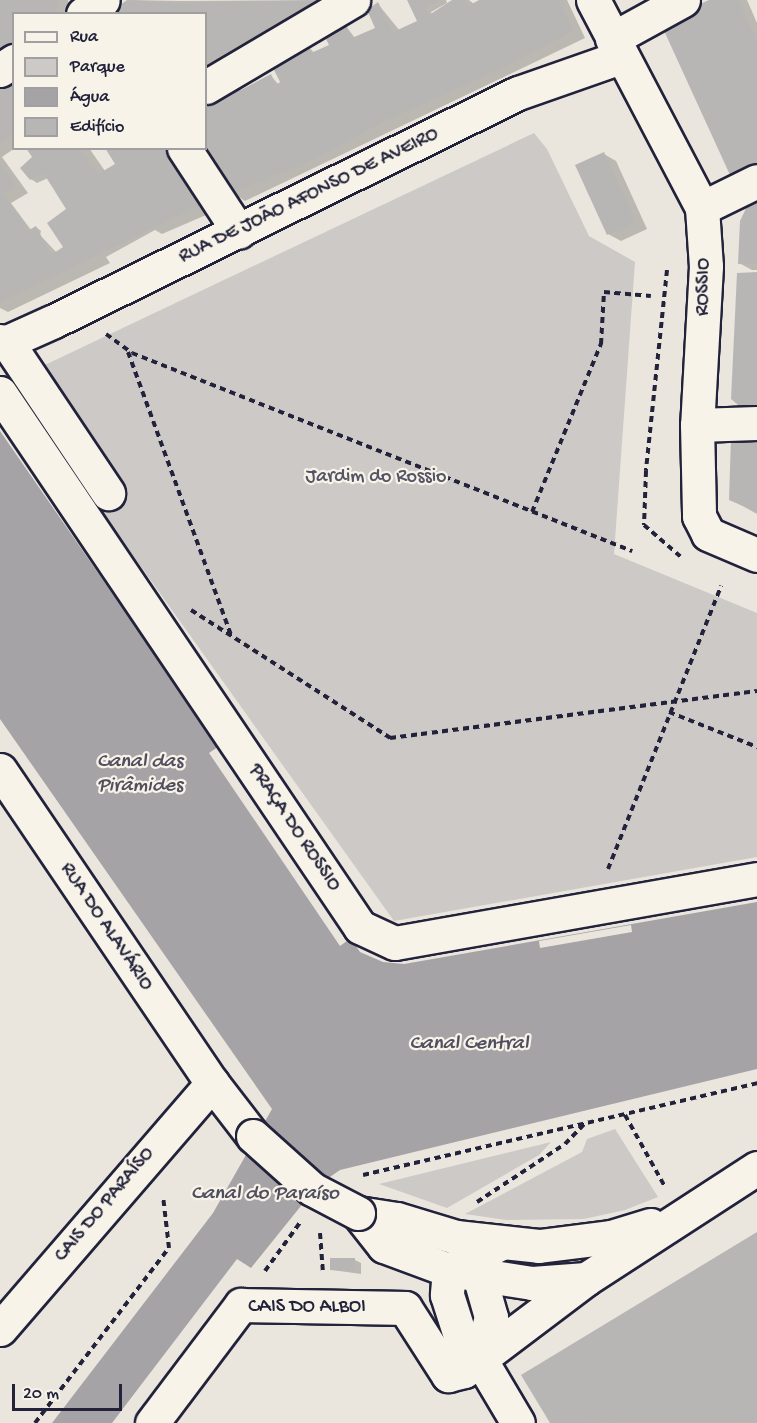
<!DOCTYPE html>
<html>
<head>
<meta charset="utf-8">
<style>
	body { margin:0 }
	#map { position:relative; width:757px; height:1423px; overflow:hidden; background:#eae6de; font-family:"Gochi Hand",sans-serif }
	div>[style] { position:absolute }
	.green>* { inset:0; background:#cdc9c6 }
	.water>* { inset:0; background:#a6a3a6 }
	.pier>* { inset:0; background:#eae6de }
	.shadow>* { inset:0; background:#0003 }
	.building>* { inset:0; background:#b8b6b5 }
	.path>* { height:4px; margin-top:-2px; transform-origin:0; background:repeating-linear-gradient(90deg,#22223b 0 6px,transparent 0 10.5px) }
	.roads { filter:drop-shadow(2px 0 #22223b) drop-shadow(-2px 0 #22223b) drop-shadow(0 2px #22223b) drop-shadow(0 -2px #22223b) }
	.minor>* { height:33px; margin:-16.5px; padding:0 16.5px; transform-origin:16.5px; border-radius:16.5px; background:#f7f3e8 }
	.major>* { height:33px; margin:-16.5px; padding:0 16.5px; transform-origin:16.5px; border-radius:16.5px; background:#f7f3e8 }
	.bridges { filter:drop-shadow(2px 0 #22223b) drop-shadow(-2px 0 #22223b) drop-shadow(0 2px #22223b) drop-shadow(0 -2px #22223b) }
	.major-bridge>* { height:33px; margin:-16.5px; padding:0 16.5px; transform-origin:16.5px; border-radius:16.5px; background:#f7f3e8 }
	span { translate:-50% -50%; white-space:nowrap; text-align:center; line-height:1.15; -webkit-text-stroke:4.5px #f7f3e8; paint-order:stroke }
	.street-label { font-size:20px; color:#22223b }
	.park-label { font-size:20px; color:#555465 }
	.water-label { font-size:21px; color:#504f60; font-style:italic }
	.legend { position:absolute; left:12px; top:12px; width:195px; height:138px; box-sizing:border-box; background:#f7f3e8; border:2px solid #a29fa3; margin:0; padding:8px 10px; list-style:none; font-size:18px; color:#22223b }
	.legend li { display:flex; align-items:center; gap:12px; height:30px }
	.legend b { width:30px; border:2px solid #a29fa3 }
	.scale { position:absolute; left:12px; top:1384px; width:110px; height:27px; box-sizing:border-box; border:3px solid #22223b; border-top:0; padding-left:8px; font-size:18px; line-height:21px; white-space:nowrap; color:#22223b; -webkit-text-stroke:4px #f7f3e8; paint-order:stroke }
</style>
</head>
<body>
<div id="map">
	<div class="green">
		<div style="clip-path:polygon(534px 133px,547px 149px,589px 236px,635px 262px,614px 554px,757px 613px,757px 857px,394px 921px,9px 382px)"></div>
		<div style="clip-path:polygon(615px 1129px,658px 1197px,625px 1210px,584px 1219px,506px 1220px,465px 1214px,582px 1152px,587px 1139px)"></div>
		<div style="clip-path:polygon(551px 1142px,539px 1155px,447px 1208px,379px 1184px)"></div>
	</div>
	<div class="water">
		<div style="clip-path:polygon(0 431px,360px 952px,383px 962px,404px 964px,757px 902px,757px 1069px,340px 1170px,317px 1186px,251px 1268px,237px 1259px,112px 1423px,52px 1423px,213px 1213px,272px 1109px,0 719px)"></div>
	</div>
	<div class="pier">
		<div style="clip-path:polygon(221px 745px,351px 938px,340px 946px,209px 753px)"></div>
		<div style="clip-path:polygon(631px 925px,632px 932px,540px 948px,539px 941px)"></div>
	</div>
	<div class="shadow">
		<div style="clip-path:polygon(0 0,68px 0,70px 10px,69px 14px,14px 14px,14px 49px,0 66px)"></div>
		<div style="clip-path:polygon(129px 0,181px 1px,346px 0,206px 79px,206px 14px,111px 14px)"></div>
		<div style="clip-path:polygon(408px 0,446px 0,447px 3px,431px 12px,432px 15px,453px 0,469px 0,474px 4px,482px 0,567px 0,585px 38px,245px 201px,233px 193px,206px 148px,206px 106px,237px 87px,243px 91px,271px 76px,279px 85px,308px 46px,315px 54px,329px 47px,345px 25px,355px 38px,377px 29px,378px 4px,400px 31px,418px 22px)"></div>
		<div style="clip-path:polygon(713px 0,747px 0,757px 23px,757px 181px,749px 184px,731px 174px)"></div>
		<div style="clip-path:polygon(14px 71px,15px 148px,2px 157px,28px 193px,11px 203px,31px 230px,36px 227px,41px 231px,40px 235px,57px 253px,65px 248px,73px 215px,48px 178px,37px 183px,31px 179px,37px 162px,28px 148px,89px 148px,105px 171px,174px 148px,213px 212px,162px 234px,155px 230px,106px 257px,110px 263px,8px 312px,0 308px,0 81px)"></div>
		<div style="clip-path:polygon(604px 154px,616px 161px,647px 229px,621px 241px,608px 234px)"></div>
		<div style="clip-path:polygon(757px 200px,757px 270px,752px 270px,739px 263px)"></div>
		<div style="clip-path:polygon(757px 437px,757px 514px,730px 499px)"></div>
		<div style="clip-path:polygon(757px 1234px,757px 1423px,552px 1423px,523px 1375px)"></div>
		<div style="clip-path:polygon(355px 1260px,361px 1263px,361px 1274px,332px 1270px)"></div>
	</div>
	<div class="building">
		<div style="clip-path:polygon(0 0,58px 0,58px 2px,54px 14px,14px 14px,14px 42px,0 51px)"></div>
		<div style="clip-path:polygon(127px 0,176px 3px,323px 0,206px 63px,206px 14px,108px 14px)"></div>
		<div style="clip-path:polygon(407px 0,441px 0,425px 8px,429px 15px,452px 0,465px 0,468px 6px,479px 0,559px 0,574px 31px,499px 70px,387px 120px,315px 159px,231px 194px,201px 148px,206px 148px,206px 104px,237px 85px,239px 91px,271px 74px,276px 85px,280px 82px,271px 64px,308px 44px,311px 53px,329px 45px,324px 35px,345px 23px,352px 38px,375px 28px,367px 10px,378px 2px,393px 32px,417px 21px)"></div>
		<div style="clip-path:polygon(709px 0,738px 0,757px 42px,757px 163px,730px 175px,660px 22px)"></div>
		<div style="clip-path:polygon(14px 69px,14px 135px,0 143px,0 79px)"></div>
		<div style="clip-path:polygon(26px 148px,80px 148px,98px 174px,115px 164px,105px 148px,168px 148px,201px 197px,200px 205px,0 303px,0 163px,16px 186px,3px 194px,29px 230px,36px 226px,51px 255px,63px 247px,47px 223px,66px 209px,44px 174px,30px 180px,20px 168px,32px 157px)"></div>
		<div style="clip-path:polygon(604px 152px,636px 222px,607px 235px,575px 165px)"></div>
		<div style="clip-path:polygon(757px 196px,757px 263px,738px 264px,740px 221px,749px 202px)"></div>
		<div style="clip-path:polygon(757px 272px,757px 409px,744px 410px,731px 399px,737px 273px)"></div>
		<div style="clip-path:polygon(757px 435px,757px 512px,729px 500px,731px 436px)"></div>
		<div style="clip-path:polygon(757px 1232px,757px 1422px,550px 1423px,521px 1375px)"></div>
		<div style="clip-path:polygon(330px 1258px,355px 1258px,355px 1271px,330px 1270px)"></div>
	</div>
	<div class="path">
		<div style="left:667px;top:270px;width:202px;rotate:96deg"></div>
		<div style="left:646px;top:471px;width:54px;rotate:92.1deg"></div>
		<div style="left:644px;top:525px;width:49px;rotate:40.9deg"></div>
		<div style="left:106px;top:334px;width:32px;rotate:36deg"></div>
		<div style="left:132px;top:353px;width:538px;rotate:21.6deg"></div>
		<div style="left:128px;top:352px;width:303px;rotate:70deg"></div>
		<div style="left:532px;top:512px;width:182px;rotate:-67.7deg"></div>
		<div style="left:601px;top:344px;width:52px;rotate:-86.7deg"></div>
		<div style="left:604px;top:292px;width:47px;rotate:4.9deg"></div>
		<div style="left:191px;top:610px;width:237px;rotate:32.7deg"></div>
		<div style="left:390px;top:738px;width:370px;rotate:-7.3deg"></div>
		<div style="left:669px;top:712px;width:95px;rotate:21.7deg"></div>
		<div style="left:608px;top:869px;width:305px;rotate:-68.2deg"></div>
		<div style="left:625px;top:1115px;width:80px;rotate:60.9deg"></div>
		<div style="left:363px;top:1175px;width:405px;rotate:-13.1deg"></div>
		<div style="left:477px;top:1202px;width:105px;rotate:-33.4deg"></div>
		<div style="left:565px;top:1144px;width:28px;rotate:-46deg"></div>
		<div style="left:320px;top:1233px;width:40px;rotate:85.7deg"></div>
		<div style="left:265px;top:1271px;width:62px;rotate:-54.2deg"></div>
		<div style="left:35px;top:1423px;width:220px;rotate:-52.6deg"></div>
		<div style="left:169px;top:1248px;width:52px;rotate:-96.6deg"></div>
	</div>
	<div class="roads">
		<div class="minor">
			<div style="left:593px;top:0;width:235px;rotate:62.3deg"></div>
			<div style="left:702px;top:208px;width:58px;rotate:86.1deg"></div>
			<div style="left:706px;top:266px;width:159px;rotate:93.2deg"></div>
			<div style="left:697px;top:425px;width:91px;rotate:88.7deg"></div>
			<div style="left:699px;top:516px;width:20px;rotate:63deg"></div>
			<div style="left:708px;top:534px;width:53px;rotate:23.2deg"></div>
			<div style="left:83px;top:14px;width:24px;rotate:-35deg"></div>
			<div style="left:612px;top:39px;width:81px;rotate:-28.8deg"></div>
			<div style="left:0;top:70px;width:17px;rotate:-33deg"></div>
			<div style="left:206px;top:87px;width:171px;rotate:-30.6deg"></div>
			<div style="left:184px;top:148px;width:100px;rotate:56.8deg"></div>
			<div style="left:702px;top:208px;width:61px;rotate:-26.1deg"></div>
			<div style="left:0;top:341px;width:7px;rotate:8deg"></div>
			<div style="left:7px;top:342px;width:51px;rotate:-24.1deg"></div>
			<div style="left:54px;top:321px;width:517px;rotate:-26.17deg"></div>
			<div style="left:518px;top:93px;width:109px;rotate:-19.3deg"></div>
			<div style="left:7px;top:342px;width:182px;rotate:56.2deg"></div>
			<div style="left:0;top:393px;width:644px;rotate:56.01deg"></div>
			<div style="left:360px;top:927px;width:38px;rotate:25deg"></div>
			<div style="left:395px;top:943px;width:368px;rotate:-10deg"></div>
			<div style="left:697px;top:425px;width:60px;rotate:-1.9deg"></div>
			<div style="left:499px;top:1244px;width:56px;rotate:152.5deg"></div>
			<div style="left:449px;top:1270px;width:25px;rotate:95deg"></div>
			<div style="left:447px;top:1295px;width:49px;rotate:72.3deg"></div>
			<div style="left:462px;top:1342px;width:25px;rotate:43deg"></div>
			<div style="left:480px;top:1359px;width:74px;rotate:59.3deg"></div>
			<div style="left:466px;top:1254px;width:25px;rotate:58deg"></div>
			<div style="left:479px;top:1275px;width:44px;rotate:74.1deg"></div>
			<div style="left:491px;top:1317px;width:43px;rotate:104.7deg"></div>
			<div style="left:0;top:1329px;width:325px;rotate:-49.2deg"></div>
			<div style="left:152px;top:1423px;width:148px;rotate:-53deg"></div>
			<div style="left:241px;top:1305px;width:164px;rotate:1deg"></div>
			<div style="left:405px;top:1308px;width:80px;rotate:57.3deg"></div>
			<div style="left:448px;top:1375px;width:16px;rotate:-14deg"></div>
			<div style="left:464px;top:1371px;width:153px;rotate:-37deg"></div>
		</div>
		<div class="major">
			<div style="left:0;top:770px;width:378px;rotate:55.9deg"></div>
			<div style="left:212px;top:1083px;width:67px;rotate:52.3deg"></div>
			<div style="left:358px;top:1213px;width:42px;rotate:51.8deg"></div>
			<div style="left:384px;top:1246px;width:69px;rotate:20.3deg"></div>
			<div style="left:449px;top:1270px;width:84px;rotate:8.9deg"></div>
			<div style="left:532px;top:1283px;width:54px;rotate:-4.2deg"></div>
			<div style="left:586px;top:1279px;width:204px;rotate:-33deg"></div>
			<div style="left:358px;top:1213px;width:39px;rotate:9deg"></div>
			<div style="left:397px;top:1219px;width:62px;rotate:17deg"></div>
			<div style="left:456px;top:1237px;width:83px;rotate:6.2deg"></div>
			<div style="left:539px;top:1246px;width:73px;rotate:-7.1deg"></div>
			<div style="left:611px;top:1237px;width:41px;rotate:-17.1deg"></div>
		</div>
	</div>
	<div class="bridges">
		<div class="major-bridge">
			<div style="left:253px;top:1136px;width:79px;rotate:41.9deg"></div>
			<div style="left:312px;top:1189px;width:52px;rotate:27.6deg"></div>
		</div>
	</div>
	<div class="street-label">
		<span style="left:309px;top:196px;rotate:-26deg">RUA DE JOÃO AFONSO DE AVEIRO</span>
		<span style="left:704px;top:287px;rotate:-89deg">ROSSIO</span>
		<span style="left:294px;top:828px;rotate:56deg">PRAÇA DO ROSSIO</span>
		<span style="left:106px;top:927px;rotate:56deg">RUA DO ALAVÁRIO</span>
		<span style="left:105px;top:1205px;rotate:-50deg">CAIS DO PARAÍSO</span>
		<span style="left:307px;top:1307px">CAIS DO ALBOI</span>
	</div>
	<div class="park-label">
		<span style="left:376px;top:477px">Jardim do Rossio</span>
	</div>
	<div class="water-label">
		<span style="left:140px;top:775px">Canal das<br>Pirâmides</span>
		<span style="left:469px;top:1045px">Canal Central</span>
		<span style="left:265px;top:1195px">Canal do Paraíso</span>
	</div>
	<ul class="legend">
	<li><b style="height:8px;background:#f7f3e8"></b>Rua</li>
	<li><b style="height:16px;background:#cdc9c6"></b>Parque</li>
	<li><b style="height:16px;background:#a6a3a6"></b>Água</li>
	<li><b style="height:16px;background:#b8b6b5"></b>Edifício</li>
	</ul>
	<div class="scale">20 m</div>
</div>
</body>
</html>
